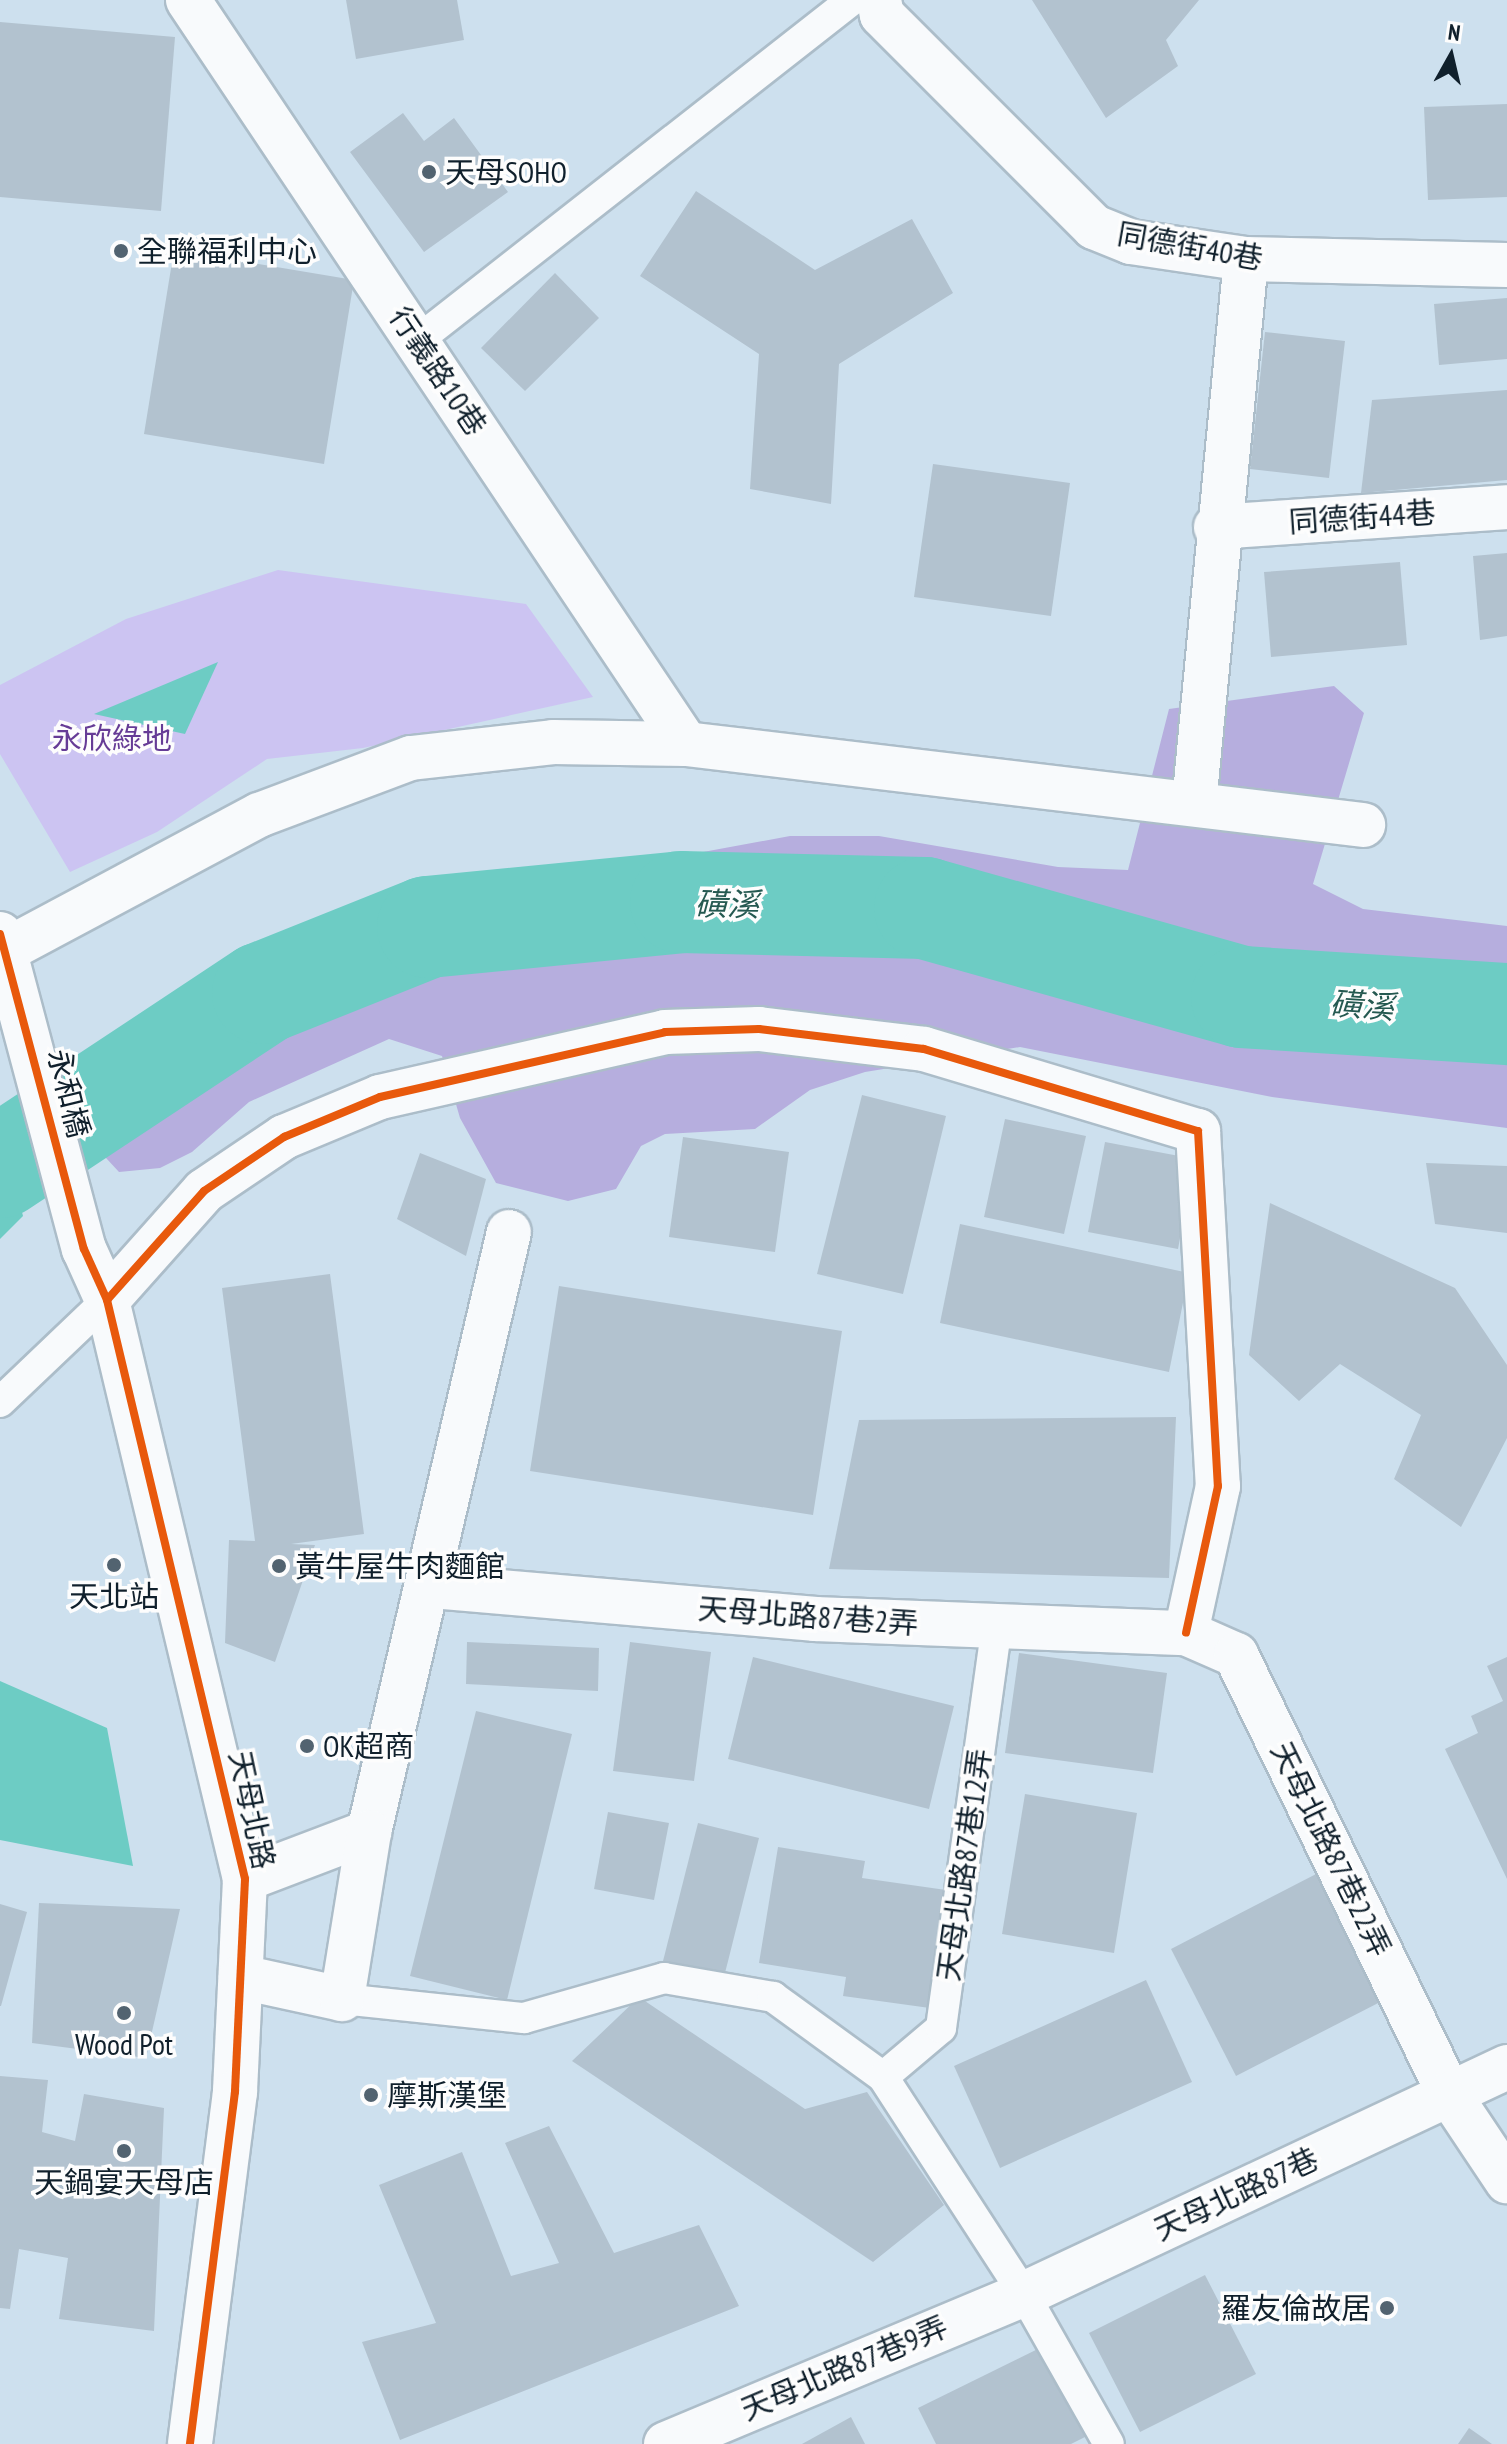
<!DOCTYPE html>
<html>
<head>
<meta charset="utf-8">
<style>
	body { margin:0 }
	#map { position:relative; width:1507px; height:2444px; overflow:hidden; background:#cde0ee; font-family:"PT Sans Narrow","Noto Sans TC",sans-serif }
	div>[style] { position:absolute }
	.green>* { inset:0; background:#ccc4f2 }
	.forest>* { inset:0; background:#b6aede }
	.water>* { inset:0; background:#6dccc4 }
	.river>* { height:102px; margin:-51px; padding:0 51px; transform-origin:51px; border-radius:51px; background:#6dccc4 }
	.building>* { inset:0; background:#b2c2cf }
	.roads { filter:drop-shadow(2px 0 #acbdc9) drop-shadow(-2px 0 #acbdc9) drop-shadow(0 2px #acbdc9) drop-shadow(0 -2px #acbdc9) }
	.service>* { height:30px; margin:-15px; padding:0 15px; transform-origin:15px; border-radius:15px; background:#f8fafc }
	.minor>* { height:44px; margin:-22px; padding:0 22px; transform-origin:22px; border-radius:22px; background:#f8fafc }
	.cycleway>* { height:8px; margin:-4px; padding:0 4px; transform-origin:4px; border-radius:4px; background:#e8590c }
	.dots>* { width:22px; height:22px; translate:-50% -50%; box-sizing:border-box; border:4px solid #fdfdfd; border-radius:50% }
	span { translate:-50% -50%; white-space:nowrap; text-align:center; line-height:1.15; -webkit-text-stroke:7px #fdfdfd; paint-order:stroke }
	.poi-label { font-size:30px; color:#10202c }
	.left { translate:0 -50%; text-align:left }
	.right { translate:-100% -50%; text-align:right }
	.street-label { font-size:30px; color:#10202c }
	.park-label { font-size:30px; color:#663c96 }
	.water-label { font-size:32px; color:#255951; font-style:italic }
	.north { position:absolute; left:1411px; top:16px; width:80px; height:80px; -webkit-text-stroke:6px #fdfdfd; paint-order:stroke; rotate:8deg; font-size:22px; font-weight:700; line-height:32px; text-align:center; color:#10202c }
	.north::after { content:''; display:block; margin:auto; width:28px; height:36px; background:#10202c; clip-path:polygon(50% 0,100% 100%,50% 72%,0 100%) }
</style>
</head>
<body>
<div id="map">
	<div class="green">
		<div style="clip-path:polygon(278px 570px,526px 604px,593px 697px,363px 748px,267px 759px,157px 832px,70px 872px,0 754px,0 685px,126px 619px)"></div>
	</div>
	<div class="forest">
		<div style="clip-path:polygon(1334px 686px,1364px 713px,1313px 884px,1363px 909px,1507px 926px,1507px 1128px,1272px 1097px,1020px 1047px,865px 1072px,810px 1090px,755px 1129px,665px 1134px,641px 1146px,616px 1189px,568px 1201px,496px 1183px,460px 1118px,442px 1056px,389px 1039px,249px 1102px,192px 1152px,160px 1168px,119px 1172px,94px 1145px,80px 1059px,294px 953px,449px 899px,790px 836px,879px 836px,1058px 867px,1128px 870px,1169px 709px)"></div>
	</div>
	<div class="water">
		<div style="clip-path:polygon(218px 662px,185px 734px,94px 714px)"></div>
		<div style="clip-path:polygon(0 1123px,23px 1216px,0 1239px)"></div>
		<div style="clip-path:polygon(0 1681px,107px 1728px,133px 1866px,0 1840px)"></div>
	</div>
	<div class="river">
		<div style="left:0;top:1167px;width:315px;rotate:-33.5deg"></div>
		<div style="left:263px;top:993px;width:178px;rotate:-21.8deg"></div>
		<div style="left:428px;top:927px;width:254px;rotate:-5.6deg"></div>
		<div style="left:681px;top:902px;width:244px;rotate:1.4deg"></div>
		<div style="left:925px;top:908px;width:329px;rotate:15.7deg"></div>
		<div style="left:1242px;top:997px;width:266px;rotate:3.7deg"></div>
	</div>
	<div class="building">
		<div style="clip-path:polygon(346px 0,457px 0,464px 40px,356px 59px)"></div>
		<div style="clip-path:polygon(1032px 0,1199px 0,1166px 40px,1178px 66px,1106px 118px)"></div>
		<div style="clip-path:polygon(0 22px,175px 37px,161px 211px,0 197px)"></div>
		<div style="clip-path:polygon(1507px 104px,1507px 197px,1428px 200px,1424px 107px)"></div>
		<div style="clip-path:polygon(403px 113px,424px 141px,454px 118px,508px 192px,424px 252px,350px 152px)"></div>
		<div style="clip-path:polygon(696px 191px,815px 270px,912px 219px,953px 293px,839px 364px,831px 504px,750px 489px,759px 354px,640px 276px)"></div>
		<div style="clip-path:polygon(174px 250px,354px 280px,324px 464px,144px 434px)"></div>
		<div style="clip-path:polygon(555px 273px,599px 318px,525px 391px,481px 348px)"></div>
		<div style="clip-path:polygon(1507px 298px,1507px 359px,1439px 365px,1434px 304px)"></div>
		<div style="clip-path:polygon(1265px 332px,1345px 341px,1329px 478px,1250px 469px)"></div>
		<div style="clip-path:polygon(1507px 390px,1507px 480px,1361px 493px,1372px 400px)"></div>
		<div style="clip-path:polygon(933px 464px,1070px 483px,1051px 616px,914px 597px)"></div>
		<div style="clip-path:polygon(1507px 553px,1507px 636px,1480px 640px,1473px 556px)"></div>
		<div style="clip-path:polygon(1400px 562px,1407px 645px,1271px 657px,1264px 572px)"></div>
		<div style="clip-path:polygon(862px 1095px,946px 1116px,903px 1294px,817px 1274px)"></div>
		<div style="clip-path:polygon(1005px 1119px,1086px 1136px,1064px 1234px,984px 1217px)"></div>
		<div style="clip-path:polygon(683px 1137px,789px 1152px,775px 1252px,669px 1237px)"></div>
		<div style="clip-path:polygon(1105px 1142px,1195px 1159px,1178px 1249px,1088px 1232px)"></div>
		<div style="clip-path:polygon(420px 1153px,486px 1179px,466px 1256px,397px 1219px)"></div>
		<div style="clip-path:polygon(1426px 1163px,1507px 1166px,1507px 1233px,1435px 1224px)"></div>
		<div style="clip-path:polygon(1270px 1203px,1455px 1288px,1507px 1365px,1507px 1438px,1461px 1527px,1394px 1479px,1421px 1415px,1340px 1364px,1299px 1401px,1249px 1355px)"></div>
		<div style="clip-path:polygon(960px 1224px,1189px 1273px,1169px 1372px,940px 1323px)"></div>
		<div style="clip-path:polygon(330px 1274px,364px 1534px,291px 1544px,315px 1545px,275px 1662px,225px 1643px,229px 1540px,255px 1541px,222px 1288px)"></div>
		<div style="clip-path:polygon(559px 1286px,842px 1331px,813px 1515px,530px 1471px)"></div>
		<div style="clip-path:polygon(1176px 1417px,1169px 1578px,829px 1569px,859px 1420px)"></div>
		<div style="clip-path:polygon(467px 1642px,599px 1648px,598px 1691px,466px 1684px)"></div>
		<div style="clip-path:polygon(630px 1642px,711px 1652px,694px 1781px,613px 1771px)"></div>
		<div style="clip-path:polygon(1019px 1653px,1167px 1673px,1153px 1773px,1005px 1753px)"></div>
		<div style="clip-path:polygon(753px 1657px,954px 1706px,929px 1809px,728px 1759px)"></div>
		<div style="clip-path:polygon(1507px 1657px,1507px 1879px,1445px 1749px,1478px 1733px,1471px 1716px,1503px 1701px,1487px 1666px)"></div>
		<div style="clip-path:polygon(476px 1711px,572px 1734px,507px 2000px,410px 1976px)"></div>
		<div style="clip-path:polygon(1025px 1794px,1137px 1813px,1114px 1953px,1002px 1934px)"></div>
		<div style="clip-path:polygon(608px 1812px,669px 1823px,654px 1900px,594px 1889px)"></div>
		<div style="clip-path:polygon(698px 1823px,759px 1838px,723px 1981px,662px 1965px)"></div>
		<div style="clip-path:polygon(778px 1847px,865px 1861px,862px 1878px,953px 1891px,937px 2009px,843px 1996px,846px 1977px,759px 1963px)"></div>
		<div style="clip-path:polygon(1320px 1872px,1386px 1999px,1236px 2076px,1171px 1949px)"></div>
		<div style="clip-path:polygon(39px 1903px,180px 1909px,146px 2058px,32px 2043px)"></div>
		<div style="clip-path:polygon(0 1904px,27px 1912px,1px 2006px,0 2006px)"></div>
		<div style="clip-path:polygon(1146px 1980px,1192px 2082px,1000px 2168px,954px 2066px)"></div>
		<div style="clip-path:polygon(639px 1997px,805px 2109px,867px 2092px,944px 2205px,873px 2262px,572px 2061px)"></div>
		<div style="clip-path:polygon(0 2076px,48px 2080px,42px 2132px,75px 2141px,84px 2094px,164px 2108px,154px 2331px,59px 2319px,68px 2258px,19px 2249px,10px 2309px,0 2308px)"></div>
		<div style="clip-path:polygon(549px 2126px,614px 2253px,699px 2225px,739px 2306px,400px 2440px,362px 2342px,436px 2323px,379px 2185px,462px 2152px,511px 2276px,559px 2263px,505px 2143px)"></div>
		<div style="clip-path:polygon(1205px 2275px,1256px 2374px,1140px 2432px,1089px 2333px)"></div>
		<div style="clip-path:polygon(1050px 2343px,1095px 2432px,1071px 2444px,936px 2444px,918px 2408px)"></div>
		<div style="clip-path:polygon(851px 2417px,865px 2444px,802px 2444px)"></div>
		<div style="clip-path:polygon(1469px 2428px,1492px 2444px,1458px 2444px)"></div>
	</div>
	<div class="roads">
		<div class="service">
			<div style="left:418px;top:340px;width:551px;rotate:-38.08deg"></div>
			<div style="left:0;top:1402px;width:148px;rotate:-43.6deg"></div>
			<div style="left:342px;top:1999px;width:183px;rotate:6deg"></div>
			<div style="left:524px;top:2018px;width:146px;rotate:-15.9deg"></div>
			<div style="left:664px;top:1978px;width:111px;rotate:9.9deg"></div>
			<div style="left:773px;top:1997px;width:136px;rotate:36deg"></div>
			<div style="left:883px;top:2077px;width:259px;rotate:57deg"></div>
			<div style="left:1024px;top:2294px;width:172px;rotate:60.5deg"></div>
			<div style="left:883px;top:2077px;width:76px;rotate:-40.2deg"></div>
			<div style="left:941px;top:2028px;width:406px;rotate:-82.1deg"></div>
		</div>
		<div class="minor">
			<div style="left:188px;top:0;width:895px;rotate:56.2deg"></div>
			<div style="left:879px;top:0;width:15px;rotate:79deg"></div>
			<div style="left:882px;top:15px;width:300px;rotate:45deg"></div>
			<div style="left:1094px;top:227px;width:40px;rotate:22deg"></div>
			<div style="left:1131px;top:242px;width:116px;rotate:8.4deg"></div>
			<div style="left:1246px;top:259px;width:261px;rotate:1.3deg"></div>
			<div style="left:1216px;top:527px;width:292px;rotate:-3.9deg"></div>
			<div style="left:1194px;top:804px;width:547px;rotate:-84.55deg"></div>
			<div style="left:0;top:934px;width:326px;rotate:75.1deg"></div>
			<div style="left:84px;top:1249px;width:56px;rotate:65.7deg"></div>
			<div style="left:107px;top:1300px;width:595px;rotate:76.59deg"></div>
			<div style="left:245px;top:1879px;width:213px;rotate:92.7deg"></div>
			<div style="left:235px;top:2092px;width:355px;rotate:97.3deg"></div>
			<div style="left:8px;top:949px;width:285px;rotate:-28.1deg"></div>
			<div style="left:259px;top:815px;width:162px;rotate:-20.6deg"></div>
			<div style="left:411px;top:758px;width:143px;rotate:-6.4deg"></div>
			<div style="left:553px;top:742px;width:133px;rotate:0.9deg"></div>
			<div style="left:686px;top:744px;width:682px;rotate:6.82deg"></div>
			<div style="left:107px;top:1300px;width:146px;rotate:-48.3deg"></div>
			<div style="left:204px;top:1191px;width:97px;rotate:-34deg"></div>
			<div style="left:284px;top:1137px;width:104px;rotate:-22.6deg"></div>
			<div style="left:380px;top:1097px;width:292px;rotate:-12.8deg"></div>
			<div style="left:665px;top:1032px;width:94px;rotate:-1.8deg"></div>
			<div style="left:759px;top:1029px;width:166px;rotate:6.9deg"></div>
			<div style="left:924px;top:1049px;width:286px;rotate:16.7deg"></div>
			<div style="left:1198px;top:1131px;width:356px;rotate:86.8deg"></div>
			<div style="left:1218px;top:1486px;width:150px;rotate:102.3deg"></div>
			<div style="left:431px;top:1586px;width:385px;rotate:4.9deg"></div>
			<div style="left:815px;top:1619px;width:371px;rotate:2.2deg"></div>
			<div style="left:1186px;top:1633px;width:55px;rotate:23.7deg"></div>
			<div style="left:1236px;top:1655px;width:488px;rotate:64.1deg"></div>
			<div style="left:1449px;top:2094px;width:105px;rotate:56.3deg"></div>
			<div style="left:245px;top:1879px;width:133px;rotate:-20.8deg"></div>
			<div style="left:369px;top:1832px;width:616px;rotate:-76.87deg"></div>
			<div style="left:241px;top:1977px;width:103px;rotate:12.3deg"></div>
			<div style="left:342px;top:1999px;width:169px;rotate:-80.8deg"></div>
			<div style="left:666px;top:2444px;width:388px;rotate:-22.7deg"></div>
			<div style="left:1024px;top:2294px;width:534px;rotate:-25.17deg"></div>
		</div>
	</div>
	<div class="cycleway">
		<div style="left:0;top:934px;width:326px;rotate:75.1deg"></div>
		<div style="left:84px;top:1249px;width:56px;rotate:65.7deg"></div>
		<div style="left:107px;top:1300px;width:595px;rotate:76.59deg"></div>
		<div style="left:245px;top:1879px;width:213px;rotate:92.7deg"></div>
		<div style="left:235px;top:2092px;width:355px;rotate:97.3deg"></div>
		<div style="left:107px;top:1300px;width:146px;rotate:-48.3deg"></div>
		<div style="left:204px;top:1191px;width:97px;rotate:-34deg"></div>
		<div style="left:284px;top:1137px;width:104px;rotate:-22.6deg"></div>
		<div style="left:380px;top:1097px;width:292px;rotate:-12.8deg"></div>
		<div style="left:665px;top:1032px;width:94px;rotate:-1.8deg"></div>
		<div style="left:759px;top:1029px;width:166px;rotate:6.9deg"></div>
		<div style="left:924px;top:1049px;width:286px;rotate:16.7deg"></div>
		<div style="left:1198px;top:1131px;width:356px;rotate:86.8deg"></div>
		<div style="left:1218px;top:1486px;width:150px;rotate:102.3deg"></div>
	</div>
	<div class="dots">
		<div style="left:429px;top:172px;background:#526370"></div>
		<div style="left:121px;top:251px;background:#526370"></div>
		<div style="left:114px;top:1565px;background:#526370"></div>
		<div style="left:279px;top:1566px;background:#526370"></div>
		<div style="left:307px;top:1746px;background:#526370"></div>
		<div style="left:124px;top:2013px;background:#526370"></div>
		<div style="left:371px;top:2095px;background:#526370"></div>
		<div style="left:124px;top:2151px;background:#526370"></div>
		<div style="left:1387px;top:2308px;background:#526370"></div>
	</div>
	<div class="poi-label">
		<span class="left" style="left:445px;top:172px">天母SOHO</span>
		<span class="left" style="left:137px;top:251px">全聯福利中心</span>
		<span class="left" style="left:295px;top:1566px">黃牛屋牛肉麵館</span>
		<span style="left:114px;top:1596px">天北站</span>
		<span class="left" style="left:323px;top:1746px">OK超商</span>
		<span style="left:124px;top:2044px">Wood Pot</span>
		<span class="left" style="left:387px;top:2095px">摩斯漢堡</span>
		<span style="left:124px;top:2182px">天鍋宴天母店</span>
		<span class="right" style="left:1371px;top:2308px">羅友倫故居</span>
	</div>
	<div class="street-label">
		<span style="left:1190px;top:246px;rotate:10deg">同德街40巷</span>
		<span style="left:438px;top:371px;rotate:56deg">行義路10巷</span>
		<span style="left:1362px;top:517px;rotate:-4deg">同德街44巷</span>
		<span style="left:69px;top:1093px;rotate:76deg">永和橋</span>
		<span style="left:808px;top:1616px;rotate:4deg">天母北路87巷2弄</span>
		<span style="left:252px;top:1810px;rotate:78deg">天母北路</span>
		<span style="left:1331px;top:1849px;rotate:64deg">天母北路87巷22弄</span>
		<span style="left:964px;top:1865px;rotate:-82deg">天母北路87巷12弄</span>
		<span style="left:1236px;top:2194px;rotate:-25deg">天母北路87巷</span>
		<span style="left:844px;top:2368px;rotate:-23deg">天母北路87巷9弄</span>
	</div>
	<div class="park-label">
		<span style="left:112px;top:738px">永欣綠地</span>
	</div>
	<div class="water-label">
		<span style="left:727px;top:904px;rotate:1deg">磺溪</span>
		<span style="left:1362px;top:1005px;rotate:4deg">磺溪</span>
	</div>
	<div class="north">N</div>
</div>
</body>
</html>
